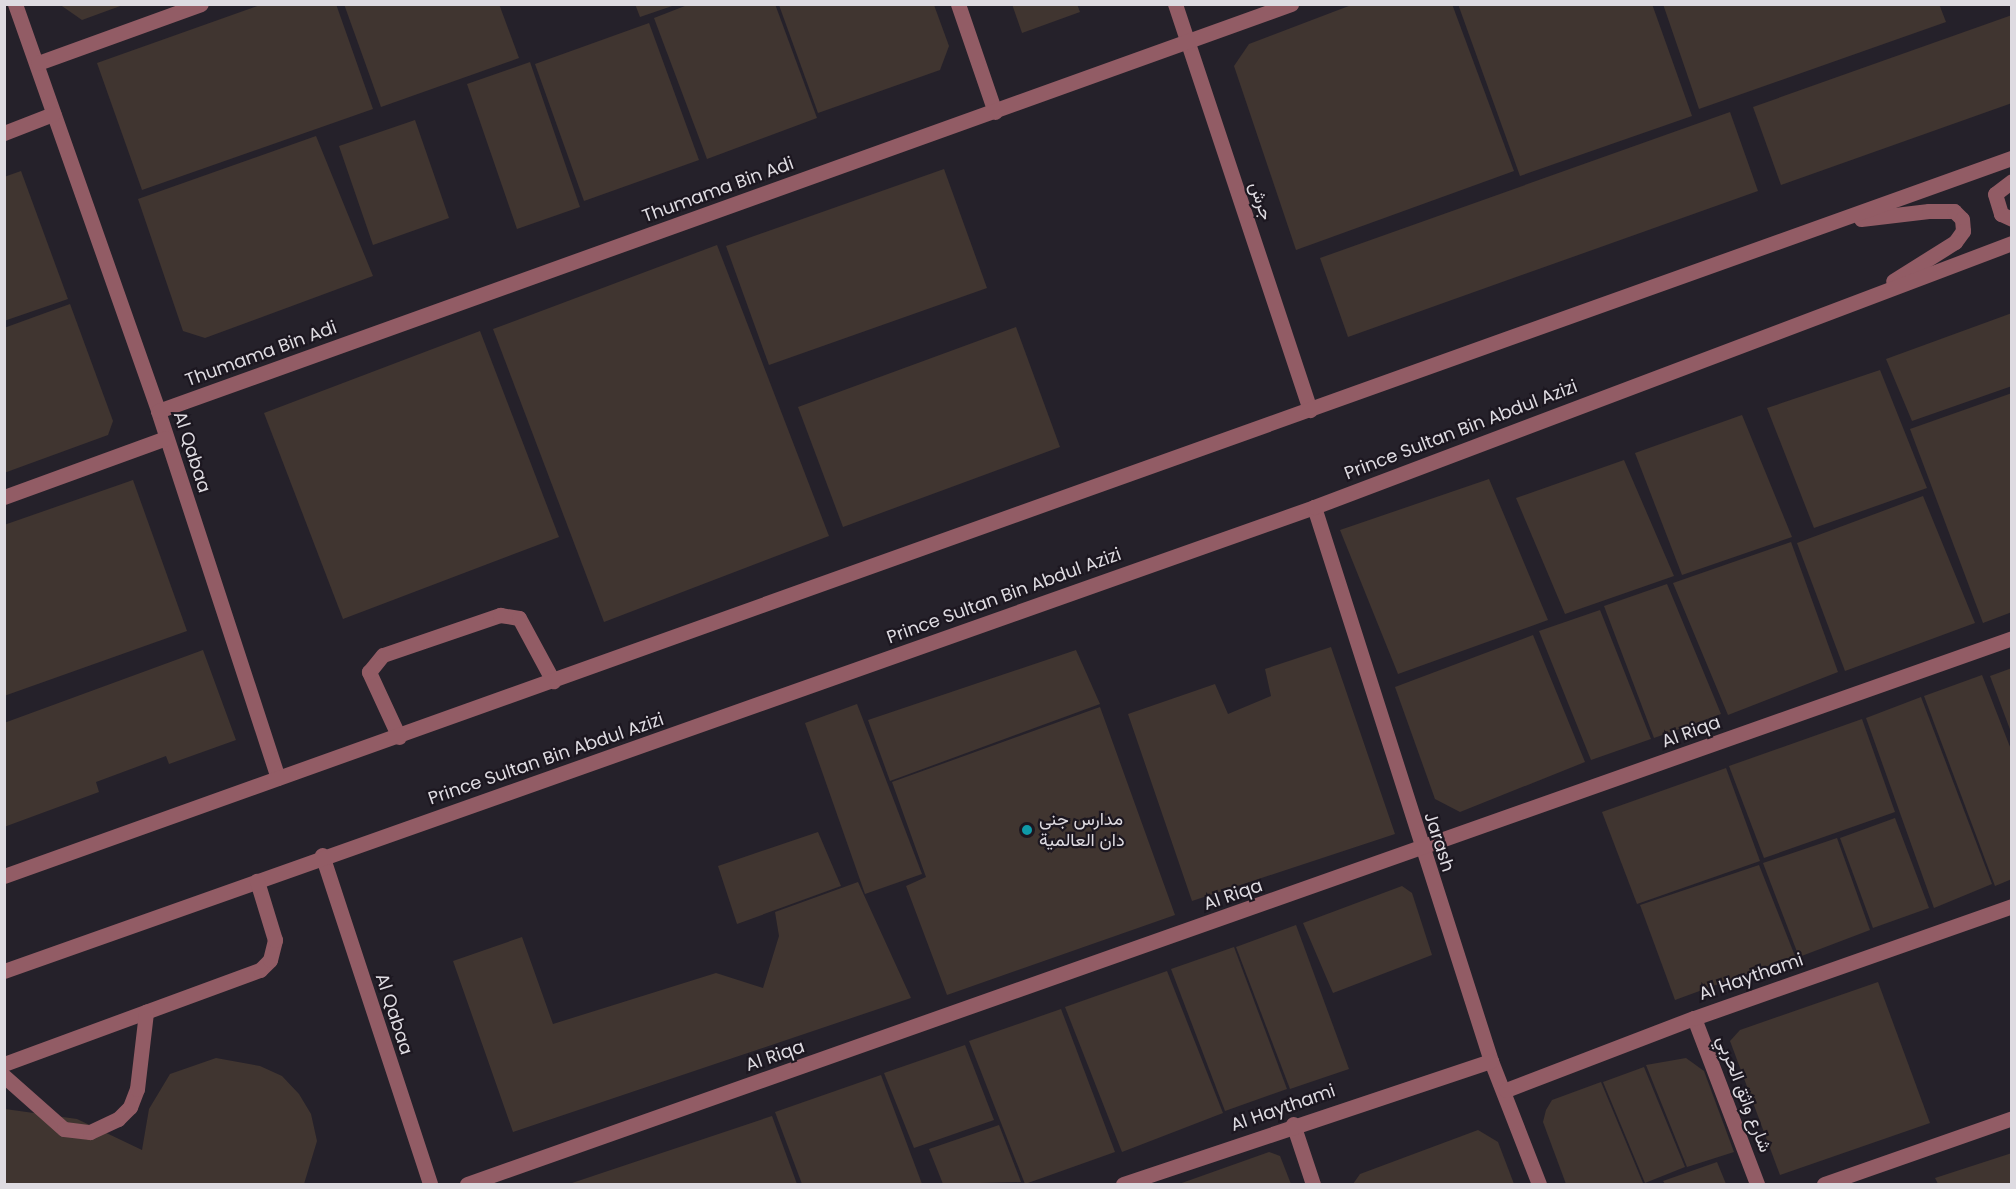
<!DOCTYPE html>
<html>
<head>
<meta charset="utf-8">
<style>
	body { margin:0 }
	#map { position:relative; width:2016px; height:1189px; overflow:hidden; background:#25212a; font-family:Poppins,Vazirmatn,sans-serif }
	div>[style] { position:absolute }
	.building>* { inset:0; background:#403530 }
	.minor>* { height:15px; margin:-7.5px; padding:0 7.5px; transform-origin:7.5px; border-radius:7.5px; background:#925c65 }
	.dots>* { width:16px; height:16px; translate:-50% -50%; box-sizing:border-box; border:3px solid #1c1720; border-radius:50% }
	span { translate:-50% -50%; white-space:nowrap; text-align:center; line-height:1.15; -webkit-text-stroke:4.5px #1c1720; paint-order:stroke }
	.street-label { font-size:18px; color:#dedbe1 }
	.poi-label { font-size:18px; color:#dedbe1 }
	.left { translate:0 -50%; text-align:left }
	.frame { position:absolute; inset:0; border:6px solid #dedbe1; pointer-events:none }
</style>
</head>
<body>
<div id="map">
	<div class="building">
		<div style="clip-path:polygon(59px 4px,123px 4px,123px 5px,82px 20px)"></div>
		<div style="clip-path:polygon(263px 4px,336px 4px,373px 109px,142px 190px,97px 63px)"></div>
		<div style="clip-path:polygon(344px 4px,499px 4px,519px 58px,381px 107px)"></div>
		<div style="clip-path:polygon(635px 4px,675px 4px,675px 5px,640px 17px)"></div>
		<div style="clip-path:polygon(690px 4px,775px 4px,817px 118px,707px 159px,654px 18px)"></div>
		<div style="clip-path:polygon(1012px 4px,1077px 4px,1080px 12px,1022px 33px)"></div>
		<div style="clip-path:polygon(1354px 4px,1452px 4px,1514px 171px,1296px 250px,1234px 66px,1249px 44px)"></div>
		<div style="clip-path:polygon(1458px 4px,1652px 4px,1692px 116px,1520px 176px)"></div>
		<div style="clip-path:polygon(1663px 4px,1939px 4px,1946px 22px,1699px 109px)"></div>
		<div style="clip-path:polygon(779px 5px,934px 5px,949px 46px,940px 70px,818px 113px)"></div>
		<div style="clip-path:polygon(2012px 15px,2012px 103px,1781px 185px,1753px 107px)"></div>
		<div style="clip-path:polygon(649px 23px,699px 160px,584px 201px,535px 64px)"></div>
		<div style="clip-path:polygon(530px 62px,580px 207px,517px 229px,467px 84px)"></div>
		<div style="clip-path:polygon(1730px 112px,1758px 191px,1348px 337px,1320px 258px)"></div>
		<div style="clip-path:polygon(415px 120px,449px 218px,373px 245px,339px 146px)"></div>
		<div style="clip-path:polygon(316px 136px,373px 276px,205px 338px,183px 331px,138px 199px)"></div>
		<div style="clip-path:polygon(944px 169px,987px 288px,769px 365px,726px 246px)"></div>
		<div style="clip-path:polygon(21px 171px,68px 299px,4px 321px,4px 177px)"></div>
		<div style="clip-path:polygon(717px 245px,829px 536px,604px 622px,493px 329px)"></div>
		<div style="clip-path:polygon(70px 304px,113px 421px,108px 435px,4px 473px,4px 328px)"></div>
		<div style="clip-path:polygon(2012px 313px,2012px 386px,1912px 421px,1886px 359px)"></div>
		<div style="clip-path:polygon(1016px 327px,1060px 447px,843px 527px,798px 407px)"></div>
		<div style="clip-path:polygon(480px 331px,559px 537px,343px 619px,264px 413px)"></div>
		<div style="clip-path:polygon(1880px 370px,1927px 488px,1814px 528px,1767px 408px)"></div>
		<div style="clip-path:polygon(2012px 393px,2012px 612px,1983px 623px,1910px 429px)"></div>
		<div style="clip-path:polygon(1742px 415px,1792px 537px,1682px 575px,1635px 453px)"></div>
		<div style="clip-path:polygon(1624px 460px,1674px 576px,1565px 614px,1516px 498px)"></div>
		<div style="clip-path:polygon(1489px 479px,1548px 620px,1398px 674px,1340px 530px)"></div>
		<div style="clip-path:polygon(133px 480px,187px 631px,4px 696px,4px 525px)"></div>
		<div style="clip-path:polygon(1923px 496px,1975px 623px,1845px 671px,1797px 543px)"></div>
		<div style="clip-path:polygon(1791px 542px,1838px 672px,1728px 715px,1673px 583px)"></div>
		<div style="clip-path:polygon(1667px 584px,1721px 714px,1654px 738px,1604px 606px)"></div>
		<div style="clip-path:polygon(1600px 610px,1651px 739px,1591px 760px,1539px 631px)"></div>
		<div style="clip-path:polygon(1533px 635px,1585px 762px,1460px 812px,1435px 799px,1395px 687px)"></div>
		<div style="clip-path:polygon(1331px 647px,1395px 834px,1192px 901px,1128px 714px,1215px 684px,1228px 714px,1271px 696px,1265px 669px)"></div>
		<div style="clip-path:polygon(203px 650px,236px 740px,169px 764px,166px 756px,96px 782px,99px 792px,4px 827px,4px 723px)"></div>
		<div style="clip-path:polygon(1076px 650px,1100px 704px,890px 781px,868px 720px)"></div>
		<div style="clip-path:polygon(2012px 668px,2012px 732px,2011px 732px,1990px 676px)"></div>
		<div style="clip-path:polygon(1982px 675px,2012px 752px,2012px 879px,1995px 886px,1924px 696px)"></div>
		<div style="clip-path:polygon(1921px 697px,1992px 884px,1934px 908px,1866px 718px)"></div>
		<div style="clip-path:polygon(857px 704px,922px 874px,865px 894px,805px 723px)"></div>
		<div style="clip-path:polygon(1100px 707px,1175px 915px,947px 995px,906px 886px,926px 877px,892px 782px)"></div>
		<div style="clip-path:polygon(1862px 719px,1895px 812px,1764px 858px,1729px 766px)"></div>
		<div style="clip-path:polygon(1726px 768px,1760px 861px,1637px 904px,1602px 812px)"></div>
		<div style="clip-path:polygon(1895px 818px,1929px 908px,1873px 928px,1840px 838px)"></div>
		<div style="clip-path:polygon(818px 832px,841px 886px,737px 924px,718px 866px)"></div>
		<div style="clip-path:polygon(1837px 838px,1870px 930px,1799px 957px,1763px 863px)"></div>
		<div style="clip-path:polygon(1759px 865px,1795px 956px,1675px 1000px,1640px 905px)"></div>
		<div style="clip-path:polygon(858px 882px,911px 998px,513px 1132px,453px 961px,522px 937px,553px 1024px,716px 973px,763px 988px,779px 936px,775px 912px)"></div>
		<div style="clip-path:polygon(1402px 886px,1412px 893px,1432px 955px,1333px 993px,1303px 923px)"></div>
		<div style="clip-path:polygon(1296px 925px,1349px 1069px,1290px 1089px,1236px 947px)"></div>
		<div style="clip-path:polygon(1234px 947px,1287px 1089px,1225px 1111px,1171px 969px)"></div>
		<div style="clip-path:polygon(1167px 971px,1223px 1113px,1122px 1152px,1065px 1007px)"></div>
		<div style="clip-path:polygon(1878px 982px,1930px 1123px,1780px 1175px,1730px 1041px,1740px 1030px)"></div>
		<div style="clip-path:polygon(1061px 1009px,1115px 1152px,1025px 1184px,969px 1041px)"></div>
		<div style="clip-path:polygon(965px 1045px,994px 1120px,914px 1148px,884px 1073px)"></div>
		<div style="clip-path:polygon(216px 1058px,260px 1066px,282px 1076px,299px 1094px,311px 1114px,317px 1141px,304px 1184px,5px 1184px,5px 1109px,77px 1119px,142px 1150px,149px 1109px,170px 1074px)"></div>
		<div style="clip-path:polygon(1686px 1058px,1704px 1071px,1734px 1152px,1687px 1167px,1646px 1065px)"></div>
		<div style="clip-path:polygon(1644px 1067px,1685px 1167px,1645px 1183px,1603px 1082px)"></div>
		<div style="clip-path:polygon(881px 1075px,922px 1184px,802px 1184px,775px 1112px)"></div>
		<div style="clip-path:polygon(1601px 1082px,1643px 1183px,1566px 1184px,1543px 1122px,1546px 1110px,1552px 1100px)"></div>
		<div style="clip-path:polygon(772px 1116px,797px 1184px,569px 1184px)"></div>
		<div style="clip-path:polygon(999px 1125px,1021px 1182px,943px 1184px,929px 1149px)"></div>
		<div style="clip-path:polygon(1478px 1130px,1498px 1142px,1514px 1184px,1353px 1184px,1360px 1174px)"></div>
		<div style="clip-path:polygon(1269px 1152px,1280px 1156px,1291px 1184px,1179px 1184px)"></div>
		<div style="clip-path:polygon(2012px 1153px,2012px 1184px,1938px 1184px,1935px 1178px)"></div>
		<div style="clip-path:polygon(1717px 1162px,1726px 1184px,1665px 1184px,1663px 1181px)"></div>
	</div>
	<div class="minor">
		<div style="left:15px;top:4px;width:431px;rotate:70.6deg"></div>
		<div style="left:158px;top:411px;width:386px;rotate:71.9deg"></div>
		<div style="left:958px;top:4px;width:114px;rotate:71.1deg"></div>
		<div style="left:1175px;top:4px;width:428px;rotate:71.6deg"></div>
		<div style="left:38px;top:63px;width:173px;rotate:-19.9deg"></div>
		<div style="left:4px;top:133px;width:53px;rotate:-21.2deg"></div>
		<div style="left:2012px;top:181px;width:21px;rotate:143deg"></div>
		<div style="left:1995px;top:194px;width:21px;rotate:73deg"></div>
		<div style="left:2001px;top:214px;width:12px;rotate:24deg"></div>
		<div style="left:1861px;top:219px;width:68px;rotate:-6.7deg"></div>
		<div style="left:1929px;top:211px;width:25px"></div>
		<div style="left:1954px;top:211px;width:11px;rotate:45deg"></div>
		<div style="left:1962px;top:219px;width:12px;rotate:85deg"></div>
		<div style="left:1963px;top:231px;width:14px;rotate:126deg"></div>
		<div style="left:1955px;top:242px;width:73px;rotate:147.8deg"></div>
		<div style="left:158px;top:411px;width:1204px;rotate:-19.76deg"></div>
		<div style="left:4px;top:497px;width:172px;rotate:-20deg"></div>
		<div style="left:1314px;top:507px;width:582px;rotate:72.28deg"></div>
		<div style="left:1491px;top:1061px;width:132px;rotate:68.7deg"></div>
		<div style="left:399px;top:737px;width:72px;rotate:-114.8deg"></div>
		<div style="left:369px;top:672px;width:22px;rotate:-51deg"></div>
		<div style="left:383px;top:655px;width:124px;rotate:-18.9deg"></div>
		<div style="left:500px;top:615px;width:19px;rotate:9deg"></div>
		<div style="left:519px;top:618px;width:72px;rotate:61.6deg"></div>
		<div style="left:322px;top:855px;width:346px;rotate:71.8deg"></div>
		<div style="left:4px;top:876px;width:2133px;rotate:-19.68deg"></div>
		<div style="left:4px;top:971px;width:1390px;rotate:-19.5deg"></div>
		<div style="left:1314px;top:507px;width:746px;rotate:-20.72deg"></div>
		<div style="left:1694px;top:1018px;width:178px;rotate:69.2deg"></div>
		<div style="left:4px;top:1064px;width:273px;rotate:-20.2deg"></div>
		<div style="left:260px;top:970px;width:14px;rotate:-45deg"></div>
		<div style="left:270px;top:960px;width:21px;rotate:-76deg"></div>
		<div style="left:275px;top:940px;width:62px;rotate:-107deg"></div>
		<div style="left:4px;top:1076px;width:80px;rotate:41.5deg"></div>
		<div style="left:64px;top:1129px;width:26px;rotate:7deg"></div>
		<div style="left:90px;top:1132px;width:31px;rotate:-25deg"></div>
		<div style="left:118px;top:1119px;width:17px;rotate:-45deg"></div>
		<div style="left:130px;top:1107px;width:19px;rotate:-69deg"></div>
		<div style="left:137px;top:1089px;width:78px;rotate:-83.3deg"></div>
		<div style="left:1506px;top:1090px;width:201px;rotate:-21deg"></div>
		<div style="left:1694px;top:1018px;width:337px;rotate:-19.4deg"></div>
		<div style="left:1293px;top:1124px;width:63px;rotate:71.6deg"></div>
		<div style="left:467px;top:1184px;width:1639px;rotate:-19.46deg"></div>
		<div style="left:1123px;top:1184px;width:388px;rotate:-18.5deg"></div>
		<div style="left:1824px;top:1184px;width:199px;rotate:-19.3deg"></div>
	</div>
	<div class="dots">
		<div style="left:1027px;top:830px;background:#0f9aa8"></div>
	</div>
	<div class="street-label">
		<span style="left:718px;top:190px;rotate:-20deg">Thumama Bin Adi</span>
		<span style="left:1261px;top:201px;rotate:72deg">جرش</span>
		<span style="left:261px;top:354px;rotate:-20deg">Thumama Bin Adi</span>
		<span style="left:1461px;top:430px;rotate:-21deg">Prince Sultan Bin Abdul Azizi</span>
		<span style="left:192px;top:452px;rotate:72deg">Al Qabaa</span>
		<span style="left:1004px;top:596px;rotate:-20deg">Prince Sultan Bin Abdul Azizi</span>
		<span style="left:1691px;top:732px;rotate:-20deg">Al Riqa</span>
		<span style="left:546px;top:759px;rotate:-19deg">Prince Sultan Bin Abdul Azizi</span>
		<span style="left:1439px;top:842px;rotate:72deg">Jarash</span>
		<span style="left:1233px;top:895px;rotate:-19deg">Al Riqa</span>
		<span style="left:1751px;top:977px;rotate:-19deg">Al Haythami</span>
		<span style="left:394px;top:1014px;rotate:72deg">Al Qabaa</span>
		<span style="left:775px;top:1056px;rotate:-19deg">Al Riqa</span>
		<span style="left:1744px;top:1094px;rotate:69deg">شارع واثق الحربي</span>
		<span style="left:1283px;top:1108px;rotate:-19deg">Al Haythami</span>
	</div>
	<div class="poi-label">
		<span class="left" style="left:1039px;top:830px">مدارس جنى<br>دان العالمية</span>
	</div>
	<div class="frame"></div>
</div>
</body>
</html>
